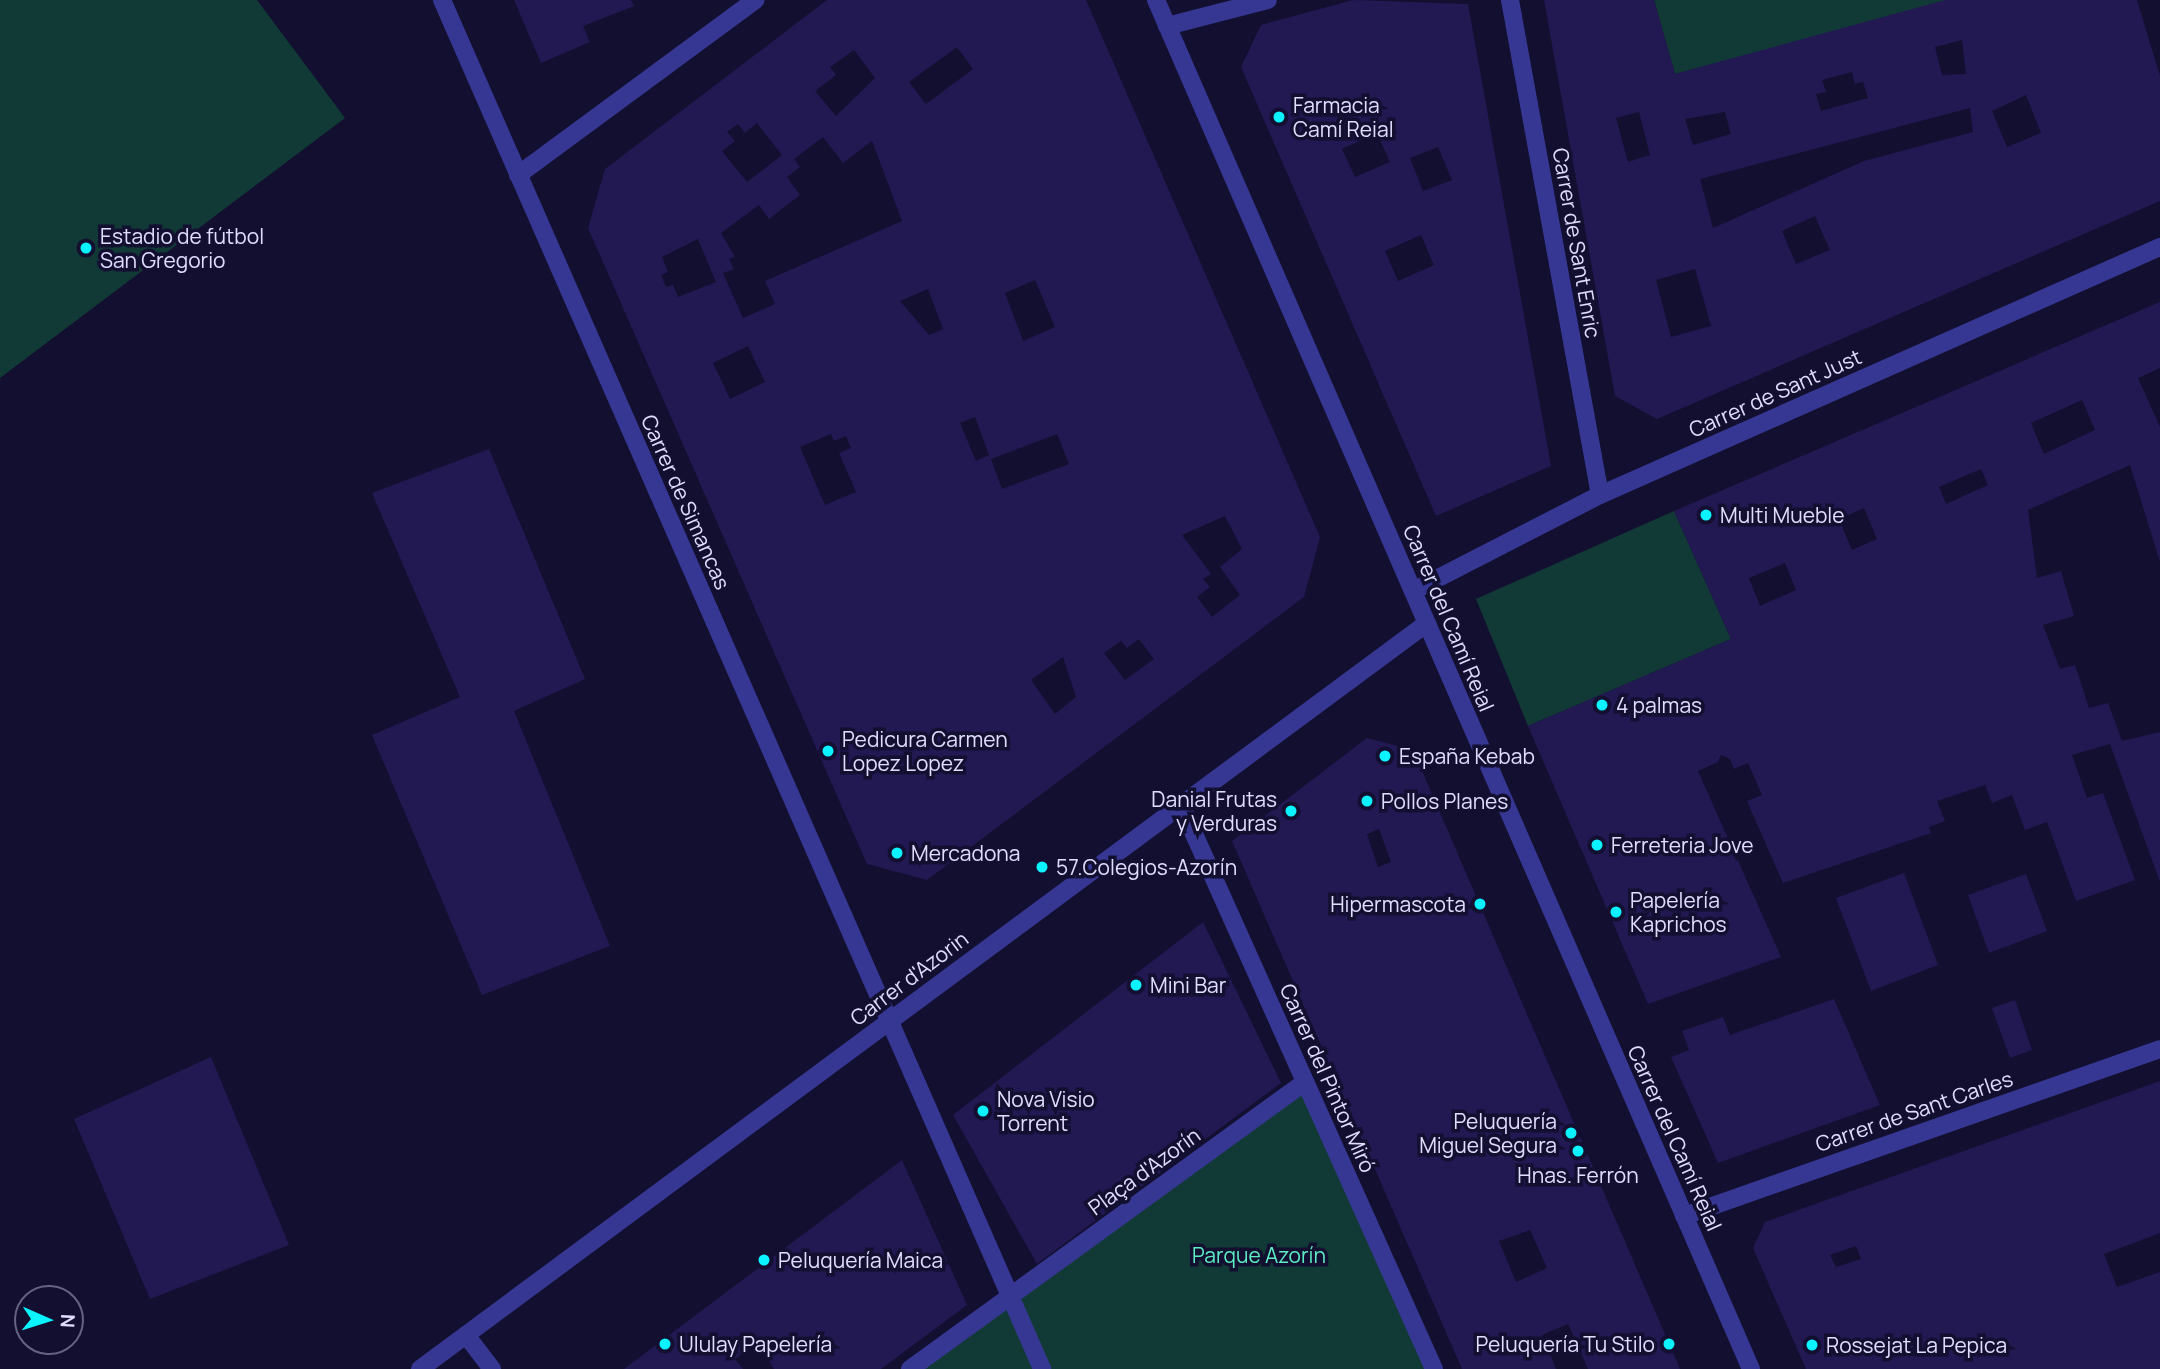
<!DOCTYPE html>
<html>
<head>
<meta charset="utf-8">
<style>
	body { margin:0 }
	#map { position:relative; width:2160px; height:1369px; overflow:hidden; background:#130f30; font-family:Manrope,sans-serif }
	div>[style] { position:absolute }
	.green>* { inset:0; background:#113a37 }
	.building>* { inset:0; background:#221953 }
	.minor>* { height:18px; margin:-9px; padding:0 9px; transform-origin:9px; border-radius:9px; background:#363793 }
	.dots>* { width:19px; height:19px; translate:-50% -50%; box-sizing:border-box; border:4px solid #130f30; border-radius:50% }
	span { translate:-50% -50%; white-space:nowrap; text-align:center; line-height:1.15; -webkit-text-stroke:7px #130f30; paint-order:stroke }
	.poi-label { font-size:21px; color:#e0deff }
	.left { translate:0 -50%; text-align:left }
	.right { translate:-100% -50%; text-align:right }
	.street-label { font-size:21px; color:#e0deff }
	.park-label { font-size:21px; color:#5cedc2 }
	.north { position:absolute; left:14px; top:1285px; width:70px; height:70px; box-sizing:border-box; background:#130f30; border:2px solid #656283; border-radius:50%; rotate:93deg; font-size:19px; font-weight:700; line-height:28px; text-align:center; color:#e0deff }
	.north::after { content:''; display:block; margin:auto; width:24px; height:32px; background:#0af3ff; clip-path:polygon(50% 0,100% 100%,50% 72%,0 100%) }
</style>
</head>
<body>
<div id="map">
	<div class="green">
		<div style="clip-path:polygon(0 0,257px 0,345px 118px,0 378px)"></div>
		<div style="clip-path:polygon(1654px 0,1945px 0,1945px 2px,1675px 74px)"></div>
		<div style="clip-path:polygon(1674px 511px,1731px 639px,1528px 726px,1476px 599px)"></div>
		<div style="clip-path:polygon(1305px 1082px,1434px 1369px,911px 1369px)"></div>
	</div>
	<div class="building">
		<div style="clip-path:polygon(514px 0,631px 0,634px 6px,583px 26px,590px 42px,541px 63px)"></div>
		<div style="clip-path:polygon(evenodd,827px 0,1086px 0,1320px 537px,1304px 597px,927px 880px,867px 864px,588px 228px,605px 169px,827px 0,957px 47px,973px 69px,926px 104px,909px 82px,957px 47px,827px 0,854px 50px,875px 78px,836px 116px,815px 91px,836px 75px,830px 67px,854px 50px,827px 0,757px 123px,782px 155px,747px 182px,722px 151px,735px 141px,727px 132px,738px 124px,745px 133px,757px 123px,827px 0,823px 137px,843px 163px,872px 141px,902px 221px,765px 281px,775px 304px,743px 318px,723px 273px,734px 269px,729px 259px,735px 257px,721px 233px,759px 205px,769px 219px,800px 195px,787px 177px,800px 167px,794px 159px,823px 137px,827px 0,698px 239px,716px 282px,678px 297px,673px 285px,666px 287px,661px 275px,668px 272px,662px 257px,698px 239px,827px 0,1035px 280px,1055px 327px,1023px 341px,1005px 293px,1035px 280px,827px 0,928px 289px,943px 329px,929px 335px,900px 301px,928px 289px,827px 0,748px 346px,765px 382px,730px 399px,713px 363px,748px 346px,827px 0,975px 417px,989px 455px,976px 461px,960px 423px,975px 417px,827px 0,831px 434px,834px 441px,846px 436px,851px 448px,839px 453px,856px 492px,825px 505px,800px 447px,831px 434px,827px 0,1057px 434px,1069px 464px,1002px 489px,991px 459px,1057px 434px,827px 0,1225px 516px,1242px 549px,1220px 567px,1240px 595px,1212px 617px,1197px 597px,1210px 587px,1203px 579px,1211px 574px,1182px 535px,1225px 516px,827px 0,1139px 639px,1154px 659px,1125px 680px,1104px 653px,1121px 641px,1127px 648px,1139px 639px,827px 0,1063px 657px,1076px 697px,1055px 714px,1031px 680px,1063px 657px)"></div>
		<div style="clip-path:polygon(evenodd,1353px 0,1468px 4px,1551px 466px,1436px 516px,1241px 67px,1261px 25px,1353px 0,1377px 133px,1390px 162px,1355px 177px,1342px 149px,1377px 133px,1353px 0,1438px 147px,1452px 180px,1423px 191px,1410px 158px,1438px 147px,1353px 0,1421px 235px,1434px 265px,1398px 281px,1385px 251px,1421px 235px)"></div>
		<div style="clip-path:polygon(evenodd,1544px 0,1654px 0,1675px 74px,1945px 0,2137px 0,2160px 76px,2160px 201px,1657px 419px,1615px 396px,1544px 0,1962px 40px,1966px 74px,1942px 75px,1935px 47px,1962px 40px,1544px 0,1852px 72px,1855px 84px,1863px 82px,1868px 98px,1821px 111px,1816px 94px,1826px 92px,1822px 80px,1852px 72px,1544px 0,2026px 95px,2041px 133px,2007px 147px,1992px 111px,2026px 95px,1544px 0,1970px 108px,1973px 132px,1864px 161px,1713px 228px,1700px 179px,1970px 108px,1544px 0,1639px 112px,1650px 155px,1628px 162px,1616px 118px,1639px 112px,1544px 0,1725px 112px,1731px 134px,1693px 145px,1685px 119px,1725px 112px,1544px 0,1815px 216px,1830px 250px,1796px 264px,1782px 231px,1815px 216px,1544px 0,1695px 269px,1711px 326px,1671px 337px,1656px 280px,1695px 269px)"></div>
		<div style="clip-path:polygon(evenodd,2160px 302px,2160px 368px,2138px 378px,2160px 427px,2160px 562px,2130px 465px,2028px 510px,2037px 578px,2061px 571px,2074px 616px,2043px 625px,2060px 669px,2075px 665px,2089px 708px,2108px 703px,2122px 741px,2160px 732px,2160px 882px,2110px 744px,2072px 755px,2087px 798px,2103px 793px,2135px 880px,2076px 901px,2047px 822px,2025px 830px,2012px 795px,1992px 803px,1985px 785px,1937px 801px,1945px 821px,1929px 827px,1931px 833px,1783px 883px,1747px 801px,1762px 795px,1748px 763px,1734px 769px,1730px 759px,1721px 755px,1718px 762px,1698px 771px,1781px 957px,1648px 1004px,1528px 726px,1731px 639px,1674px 511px,2160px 302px,2082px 400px,2095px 430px,2044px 454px,2031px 423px,2082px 400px,2160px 302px,1981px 469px,1988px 485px,1946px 504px,1939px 487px,1981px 469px,2160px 302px,1864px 508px,1877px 539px,1852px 550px,1839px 519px,1864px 508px,2160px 302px,1785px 563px,1796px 590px,1760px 606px,1749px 578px,1785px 563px)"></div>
		<div style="clip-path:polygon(489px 449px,585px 679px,514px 711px,610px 946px,482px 995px,372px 735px,460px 697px,372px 493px)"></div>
		<div style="clip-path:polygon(evenodd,1367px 738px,1413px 750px,1680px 1369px,1588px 1369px,1568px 1324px,1542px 1335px,1556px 1369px,1462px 1369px,1232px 841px,1367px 738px,1379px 829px,1391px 862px,1378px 867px,1367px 834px,1379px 829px,1367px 738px,1530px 1230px,1547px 1268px,1516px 1282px,1499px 1241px,1530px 1230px)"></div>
		<div style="clip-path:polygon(1904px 873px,1938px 965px,1871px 991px,1836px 898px)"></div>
		<div style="clip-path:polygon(2026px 874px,2047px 931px,1989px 953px,1968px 895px)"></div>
		<div style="clip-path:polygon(1203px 922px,1281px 1083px,1037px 1264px,953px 1115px)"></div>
		<div style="clip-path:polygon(1834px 999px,1880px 1105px,1718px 1163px,1671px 1057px,1689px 1050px,1682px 1031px,1723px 1017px,1730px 1035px)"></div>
		<div style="clip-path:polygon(2015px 1000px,2032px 1050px,2010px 1058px,1992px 1008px)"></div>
		<div style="clip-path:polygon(211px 1057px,289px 1245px,150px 1299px,74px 1119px)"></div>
		<div style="clip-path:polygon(evenodd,2160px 1081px,2160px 1233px,2104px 1254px,2117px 1287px,2160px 1272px,2160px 1369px,1806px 1369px,1753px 1248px,1765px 1222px,2160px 1081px,1856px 1246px,1861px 1259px,1836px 1267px,1830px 1255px,1856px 1246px)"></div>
		<div style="clip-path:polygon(902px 1160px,967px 1305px,881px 1369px,774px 1369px,758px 1343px,735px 1359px,743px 1369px,624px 1369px)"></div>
	</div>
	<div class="minor">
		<div style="left:442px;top:0;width:1495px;rotate:66.33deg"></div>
		<div style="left:1156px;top:0;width:1493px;rotate:66.51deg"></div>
		<div style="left:1510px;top:0;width:503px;rotate:79.7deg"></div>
		<div style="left:1167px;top:26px;width:104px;rotate:-14.4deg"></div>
		<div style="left:518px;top:175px;width:295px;rotate:-36.4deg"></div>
		<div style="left:1413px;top:591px;width:210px;rotate:-27.2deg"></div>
		<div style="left:1600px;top:495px;width:612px;rotate:-23.89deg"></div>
		<div style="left:1181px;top:805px;width:618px;rotate:65.84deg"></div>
		<div style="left:1684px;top:1216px;width:504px;rotate:-19.33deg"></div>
		<div style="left:466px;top:1335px;width:43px;rotate:52.6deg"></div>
		<div style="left:420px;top:1369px;width:1253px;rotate:-36.53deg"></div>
		<div style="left:910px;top:1369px;width:488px;rotate:-36deg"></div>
	</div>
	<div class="dots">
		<div style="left:1279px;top:117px;background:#0af3ff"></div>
		<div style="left:86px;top:248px;background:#0af3ff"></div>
		<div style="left:1706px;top:515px;background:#0af3ff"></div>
		<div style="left:1602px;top:705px;background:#0af3ff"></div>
		<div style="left:828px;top:751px;background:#0af3ff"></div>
		<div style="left:1385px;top:756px;background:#0af3ff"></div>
		<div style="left:1367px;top:801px;background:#0af3ff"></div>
		<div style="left:1291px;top:811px;background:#0af3ff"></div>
		<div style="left:1597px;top:845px;background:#0af3ff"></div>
		<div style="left:897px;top:853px;background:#0af3ff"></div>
		<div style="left:1042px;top:867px;background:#0af3ff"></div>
		<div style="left:1480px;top:904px;background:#0af3ff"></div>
		<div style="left:1616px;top:912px;background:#0af3ff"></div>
		<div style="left:1136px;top:985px;background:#0af3ff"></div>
		<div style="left:983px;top:1111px;background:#0af3ff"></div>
		<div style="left:1571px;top:1133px;background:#0af3ff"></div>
		<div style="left:1578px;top:1151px;background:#0af3ff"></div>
		<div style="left:764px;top:1260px;background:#0af3ff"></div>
		<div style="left:665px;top:1344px;background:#0af3ff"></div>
		<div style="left:1669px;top:1344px;background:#0af3ff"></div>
		<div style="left:1812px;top:1345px;background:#0af3ff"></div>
	</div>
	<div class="poi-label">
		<span class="left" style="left:1293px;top:117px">Farmacia<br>Camí Reial</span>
		<span class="left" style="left:100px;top:248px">Estadio de fútbol<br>San Gregorio</span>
		<span class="left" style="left:1720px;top:515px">Multi Mueble</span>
		<span class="left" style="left:1616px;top:705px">4 palmas</span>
		<span class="left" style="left:842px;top:751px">Pedicura Carmen<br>Lopez Lopez</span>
		<span class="left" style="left:1399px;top:756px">España Kebab</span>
		<span class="right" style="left:1277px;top:811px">Danial Frutas<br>y Verduras</span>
		<span class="left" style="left:1381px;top:801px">Pollos Planes</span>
		<span class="left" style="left:1611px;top:845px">Ferreteria Jove</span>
		<span class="left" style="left:911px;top:853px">Mercadona</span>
		<span class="left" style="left:1056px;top:867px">57.Colegios-Azorín</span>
		<span class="left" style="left:1630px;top:912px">Papelería<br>Kaprichos</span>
		<span class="right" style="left:1466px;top:904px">Hipermascota</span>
		<span class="left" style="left:1150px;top:985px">Mini Bar</span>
		<span class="left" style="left:997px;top:1111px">Nova Visio<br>Torrent</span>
		<span class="right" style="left:1557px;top:1133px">Peluquería<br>Miguel Segura</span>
		<span style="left:1578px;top:1175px">Hnas. Ferrón</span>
		<span class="left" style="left:778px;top:1260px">Peluquería Maica</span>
		<span class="left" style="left:679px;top:1344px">Ululay Papelería</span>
		<span class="right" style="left:1655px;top:1344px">Peluquería Tu Stilo</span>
		<span class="left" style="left:1826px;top:1345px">Rossejat La Pepica</span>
	</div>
	<div class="street-label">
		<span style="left:1577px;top:243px;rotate:80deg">Carrer de Sant Enric</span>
		<span style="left:1775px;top:393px;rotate:-24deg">Carrer de Sant Just</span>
		<span style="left:686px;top:502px;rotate:66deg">Carrer de Simancas</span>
		<span style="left:1449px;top:618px;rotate:67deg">Carrer del Camí Reial</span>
		<span style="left:909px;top:978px;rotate:-37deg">Carrer d'Azorin</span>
		<span style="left:1328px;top:1078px;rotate:66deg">Carrer del Pintor Miró</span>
		<span style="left:1914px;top:1111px;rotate:-19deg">Carrer de Sant Carles</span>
		<span style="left:1675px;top:1138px;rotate:66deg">Carrer del Camí Reial</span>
		<span style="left:1144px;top:1171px;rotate:-36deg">Plaça d'Azorín</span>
	</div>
	<div class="park-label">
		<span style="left:1259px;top:1255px">Parque Azorín</span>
	</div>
	<div class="north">N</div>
</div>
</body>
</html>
